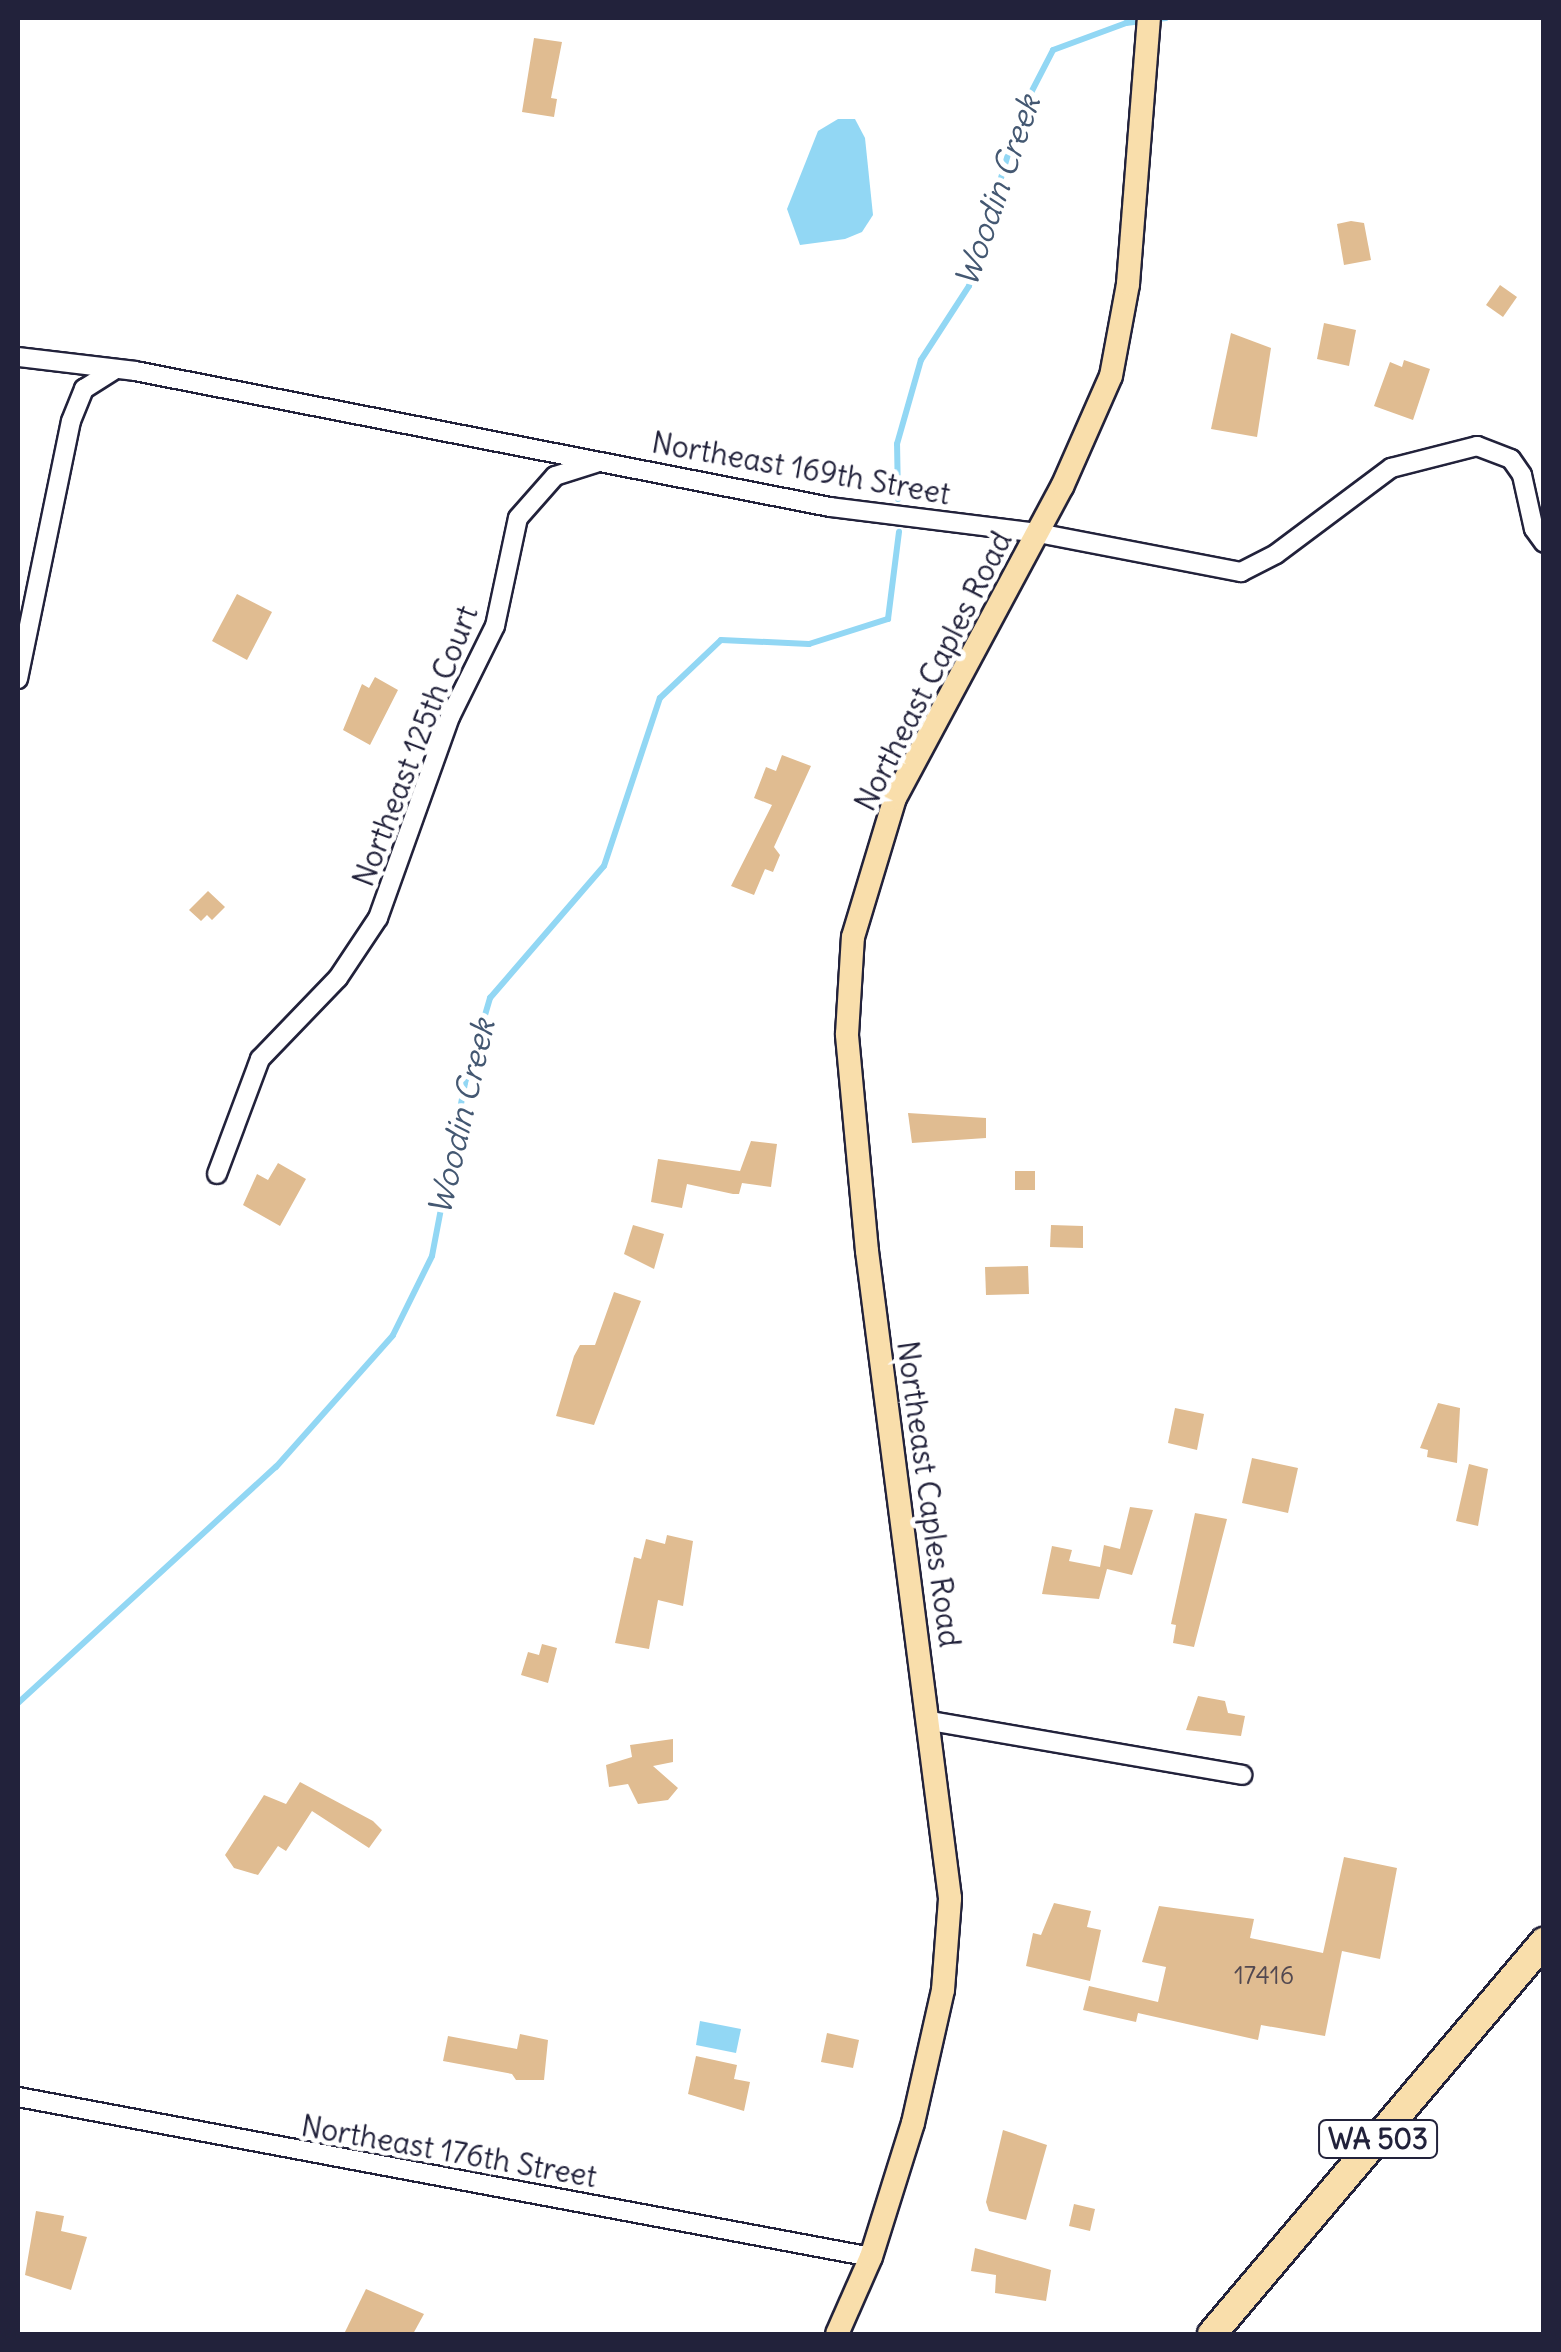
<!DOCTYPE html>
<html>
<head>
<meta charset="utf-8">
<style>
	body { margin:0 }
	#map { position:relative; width:1561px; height:2352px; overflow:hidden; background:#fff; font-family:Delius,sans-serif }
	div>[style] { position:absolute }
	.water>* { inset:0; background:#92d7f4 }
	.stream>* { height:6px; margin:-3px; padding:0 3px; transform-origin:3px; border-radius:3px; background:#92d7f4 }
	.building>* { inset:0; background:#e0bc91 }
	.roads { filter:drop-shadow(2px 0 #22223b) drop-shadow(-2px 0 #22223b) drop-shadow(0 2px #22223b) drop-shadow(0 -2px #22223b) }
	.minor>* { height:18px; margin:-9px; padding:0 9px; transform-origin:9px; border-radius:9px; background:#fff }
	.major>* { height:22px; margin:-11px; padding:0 11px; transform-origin:11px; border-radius:11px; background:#f9deab }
	.highway>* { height:28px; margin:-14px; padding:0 14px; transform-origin:14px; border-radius:14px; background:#f9deab }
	span { translate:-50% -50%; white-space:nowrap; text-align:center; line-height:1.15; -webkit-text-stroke:10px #fff; paint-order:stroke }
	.number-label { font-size:25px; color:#524850 }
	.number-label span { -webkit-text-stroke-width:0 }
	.shield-label span { padding:2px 8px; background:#fff; border:2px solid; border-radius:8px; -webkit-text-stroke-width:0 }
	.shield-label { font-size:28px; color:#22223b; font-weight:700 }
	.street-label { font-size:30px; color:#22223b }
	.water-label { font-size:32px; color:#445872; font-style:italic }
	.frame { position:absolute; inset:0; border:20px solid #22223b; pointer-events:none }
</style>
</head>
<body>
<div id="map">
	<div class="water">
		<div style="clip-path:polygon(838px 119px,855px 119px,865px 138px,873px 215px,862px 232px,845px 239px,800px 245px,787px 209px,818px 131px)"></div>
		<div style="clip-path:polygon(700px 2021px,741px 2029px,736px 2053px,696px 2045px)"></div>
	</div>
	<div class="stream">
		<div style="left:898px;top:499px;width:55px;rotate:-91deg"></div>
		<div style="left:897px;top:444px;width:87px;rotate:-74.1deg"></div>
		<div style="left:921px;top:360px;width:88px;rotate:-57deg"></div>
		<div style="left:969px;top:286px;width:179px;rotate:-73.5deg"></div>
		<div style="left:1020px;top:114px;width:72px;rotate:-62.7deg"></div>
		<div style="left:1053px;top:50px;width:78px;rotate:-20.3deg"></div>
		<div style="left:1126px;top:23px;width:40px;rotate:-7.1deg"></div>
		<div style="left:18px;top:1703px;width:350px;rotate:-42.5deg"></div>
		<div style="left:276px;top:1467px;width:176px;rotate:-48.4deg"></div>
		<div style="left:393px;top:1335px;width:88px;rotate:-63.7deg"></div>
		<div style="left:432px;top:1256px;width:176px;rotate:-79.2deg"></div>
		<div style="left:465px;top:1083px;width:89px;rotate:-73.6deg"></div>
		<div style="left:490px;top:998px;width:174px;rotate:-49.2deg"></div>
		<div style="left:604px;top:866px;width:177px;rotate:-71.6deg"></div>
		<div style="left:660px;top:698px;width:84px;rotate:-43.6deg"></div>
		<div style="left:721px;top:640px;width:88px;rotate:2.6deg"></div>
		<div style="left:809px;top:644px;width:83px;rotate:-17.6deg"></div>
		<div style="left:888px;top:619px;width:88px;rotate:-82.8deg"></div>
	</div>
	<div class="building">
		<div style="clip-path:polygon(534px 38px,562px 42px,551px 98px,557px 99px,554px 117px,522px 112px)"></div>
		<div style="clip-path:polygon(1351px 221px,1364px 223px,1371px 260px,1344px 265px,1337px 224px)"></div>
		<div style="clip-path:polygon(1500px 285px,1517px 297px,1503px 317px,1486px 305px)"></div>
		<div style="clip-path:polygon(1324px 323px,1356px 330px,1349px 366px,1317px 359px)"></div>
		<div style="clip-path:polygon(1231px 333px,1271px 348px,1257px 437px,1211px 429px)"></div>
		<div style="clip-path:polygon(1404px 360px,1430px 369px,1413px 420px,1374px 406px,1390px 362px,1402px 367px)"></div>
		<div style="clip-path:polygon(237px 594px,272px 612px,247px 660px,212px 641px)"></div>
		<div style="clip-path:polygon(375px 677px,398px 690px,370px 745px,343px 730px,362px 684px,369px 688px)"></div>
		<div style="clip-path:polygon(782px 755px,811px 766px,774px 847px,780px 855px,773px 872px,765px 869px,754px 895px,731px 886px,772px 805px,754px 798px,766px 767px,776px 771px)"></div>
		<div style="clip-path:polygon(208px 891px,225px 907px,212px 920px,207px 915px,201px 921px,189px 910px)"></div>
		<div style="clip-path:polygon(908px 1113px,986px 1118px,986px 1138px,912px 1143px)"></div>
		<div style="clip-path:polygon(751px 1141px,777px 1144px,771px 1187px,742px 1183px,739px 1194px,733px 1194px,687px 1184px,682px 1208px,651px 1202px,658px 1159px,740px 1171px)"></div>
		<div style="clip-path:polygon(278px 1163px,306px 1179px,280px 1226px,243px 1205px,257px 1174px,268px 1180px)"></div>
		<div style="clip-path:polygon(1015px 1171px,1035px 1171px,1035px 1190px,1015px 1190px)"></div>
		<div style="clip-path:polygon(633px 1225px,664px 1234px,654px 1269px,624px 1254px)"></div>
		<div style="clip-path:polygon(1051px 1225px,1083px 1226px,1083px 1248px,1050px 1247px)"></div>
		<div style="clip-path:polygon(1028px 1266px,1029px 1294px,986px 1295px,985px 1267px)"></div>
		<div style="clip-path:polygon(614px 1292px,641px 1301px,594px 1425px,556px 1416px,574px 1356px,580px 1345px,595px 1345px)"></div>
		<div style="clip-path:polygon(1438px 1403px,1460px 1408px,1457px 1463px,1427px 1457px,1428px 1450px,1420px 1448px)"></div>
		<div style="clip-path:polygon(1175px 1408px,1204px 1414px,1197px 1450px,1168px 1443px)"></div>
		<div style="clip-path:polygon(1252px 1458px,1298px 1468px,1288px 1513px,1242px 1503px)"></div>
		<div style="clip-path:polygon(1469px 1464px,1488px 1469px,1478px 1526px,1456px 1521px)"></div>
		<div style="clip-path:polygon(1130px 1507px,1153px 1510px,1132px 1575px,1107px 1569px,1099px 1599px,1042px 1594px,1052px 1546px,1072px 1550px,1069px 1561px,1100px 1567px,1104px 1545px,1120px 1549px)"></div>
		<div style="clip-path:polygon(1195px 1513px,1227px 1519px,1194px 1647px,1173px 1643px,1176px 1625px,1171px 1624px)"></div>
		<div style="clip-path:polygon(667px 1535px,693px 1541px,683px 1606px,658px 1600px,649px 1649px,615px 1643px,634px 1557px,641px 1559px,646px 1539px,665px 1544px)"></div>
		<div style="clip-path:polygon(542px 1644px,557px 1648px,548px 1683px,521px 1675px,528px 1652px,539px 1655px)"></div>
		<div style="clip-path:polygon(1198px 1696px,1225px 1701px,1228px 1713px,1245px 1716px,1241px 1736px,1186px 1730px)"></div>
		<div style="clip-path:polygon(673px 1739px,673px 1762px,653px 1766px,678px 1788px,668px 1800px,638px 1804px,628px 1784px,609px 1787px,606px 1765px,632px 1757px,630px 1745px)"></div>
		<div style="clip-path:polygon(300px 1782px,373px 1821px,382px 1830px,369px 1848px,312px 1811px,286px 1851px,278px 1846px,258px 1875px,234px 1868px,225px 1855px,264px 1795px,286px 1804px)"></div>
		<div style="clip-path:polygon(1344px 1857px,1397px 1868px,1380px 1959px,1342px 1951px,1325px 2036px,1261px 2025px,1258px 2040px,1138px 2013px,1136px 2022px,1083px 2010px,1089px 1986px,1158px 2002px,1166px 1967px,1142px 1962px,1159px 1906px,1254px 1919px,1250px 1938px,1323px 1953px)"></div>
		<div style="clip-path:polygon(1054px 1903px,1091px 1911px,1087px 1927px,1101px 1930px,1090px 1981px,1026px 1966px,1033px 1933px,1041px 1935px)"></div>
		<div style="clip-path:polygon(827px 2033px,859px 2040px,853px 2068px,821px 2062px)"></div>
		<div style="clip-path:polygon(520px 2034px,548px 2040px,544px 2080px,516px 2080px,512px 2074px,443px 2061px,448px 2036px,517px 2049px)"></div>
		<div style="clip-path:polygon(696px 2056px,737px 2065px,734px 2079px,750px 2082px,744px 2111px,688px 2094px)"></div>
		<div style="clip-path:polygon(1003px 2130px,1047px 2145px,1026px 2220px,989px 2211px,986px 2202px)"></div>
		<div style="clip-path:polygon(1074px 2204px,1095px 2209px,1090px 2231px,1069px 2226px)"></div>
		<div style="clip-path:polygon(36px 2211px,64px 2216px,61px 2231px,87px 2237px,71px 2290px,25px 2275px)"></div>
		<div style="clip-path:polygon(975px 2248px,1051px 2270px,1046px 2301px,995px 2293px,996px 2275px,971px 2271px)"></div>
		<div style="clip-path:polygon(366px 2289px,424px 2314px,413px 2334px,344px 2334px)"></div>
	</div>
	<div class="roads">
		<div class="minor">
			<div style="left:18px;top:357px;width:118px;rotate:6.8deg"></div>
			<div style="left:135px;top:371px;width:708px;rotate:11.07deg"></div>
			<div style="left:830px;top:507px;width:210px;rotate:7.1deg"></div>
			<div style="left:1038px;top:533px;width:207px;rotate:10.9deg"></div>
			<div style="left:1241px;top:572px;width:39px;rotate:-27deg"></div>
			<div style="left:1276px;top:554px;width:144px;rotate:-36.8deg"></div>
			<div style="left:1391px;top:468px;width:89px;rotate:-14.3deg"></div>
			<div style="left:1477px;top:446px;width:36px;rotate:21deg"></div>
			<div style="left:1511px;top:459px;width:19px;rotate:55deg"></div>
			<div style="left:1522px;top:475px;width:55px;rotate:77.5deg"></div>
			<div style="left:1534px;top:529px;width:17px;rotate:54deg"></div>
			<div style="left:18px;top:679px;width:263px;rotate:-78.4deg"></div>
			<div style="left:71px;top:421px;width:35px;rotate:-68deg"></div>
			<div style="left:84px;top:389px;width:34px;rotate:-32deg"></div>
			<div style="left:217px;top:1174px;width:123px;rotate:-69.5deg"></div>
			<div style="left:260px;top:1059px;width:112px;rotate:-46.1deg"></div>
			<div style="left:338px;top:978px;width:72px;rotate:-56.3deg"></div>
			<div style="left:378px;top:918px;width:214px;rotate:-70.3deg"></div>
			<div style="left:450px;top:717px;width:102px;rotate:-63.7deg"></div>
			<div style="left:495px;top:626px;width:110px;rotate:-78deg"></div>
			<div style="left:518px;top:518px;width:56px;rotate:-48.6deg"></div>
			<div style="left:555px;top:476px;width:43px;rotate:-17.6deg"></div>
			<div style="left:930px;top:1721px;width:317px;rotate:9.8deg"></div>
			<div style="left:18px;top:2097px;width:868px;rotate:10.62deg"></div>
		</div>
		<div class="major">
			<div style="left:837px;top:2334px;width:84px;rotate:-66.2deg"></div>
			<div style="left:871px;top:2257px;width:140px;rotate:-72.6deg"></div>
			<div style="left:913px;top:2123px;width:136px;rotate:-77.3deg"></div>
			<div style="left:943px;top:1990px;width:92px;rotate:-85.6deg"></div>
			<div style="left:950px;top:1898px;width:652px;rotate:-97.31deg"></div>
			<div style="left:867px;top:1251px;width:218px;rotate:-95.3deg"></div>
			<div style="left:847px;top:1034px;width:97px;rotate:-86.5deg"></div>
			<div style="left:853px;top:937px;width:145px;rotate:-73.2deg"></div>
			<div style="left:895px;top:798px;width:353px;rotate:-61.8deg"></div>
			<div style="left:1062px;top:487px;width:121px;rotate:-66.2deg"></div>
			<div style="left:1111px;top:376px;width:94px;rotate:-79.5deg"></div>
			<div style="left:1128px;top:284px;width:267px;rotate:-85.5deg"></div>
		</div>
		<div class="highway">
			<div style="left:1212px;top:2334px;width:514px;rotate:-49.74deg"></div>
		</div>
	</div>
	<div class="number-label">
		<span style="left:1264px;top:1975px">17416</span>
	</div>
	<div class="shield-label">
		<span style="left:1378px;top:2139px">WA 503</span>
	</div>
	<div class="street-label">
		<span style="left:801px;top:468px;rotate:10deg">Northeast 169th Street</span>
		<span style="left:933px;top:671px;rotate:-63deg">Northeast Caples Road</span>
		<span style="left:415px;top:746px;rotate:-69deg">Northeast 125th Court</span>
		<span style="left:929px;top:1494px;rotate:82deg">Northeast Caples Road</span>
		<span style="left:449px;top:2151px;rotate:10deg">Northeast 176th Street</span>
	</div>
	<div class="water-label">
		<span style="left:998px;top:191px;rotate:-71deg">Woodin Creek</span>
		<span style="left:462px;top:1117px;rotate:-77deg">Woodin Creek</span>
	</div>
	<div class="frame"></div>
</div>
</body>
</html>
